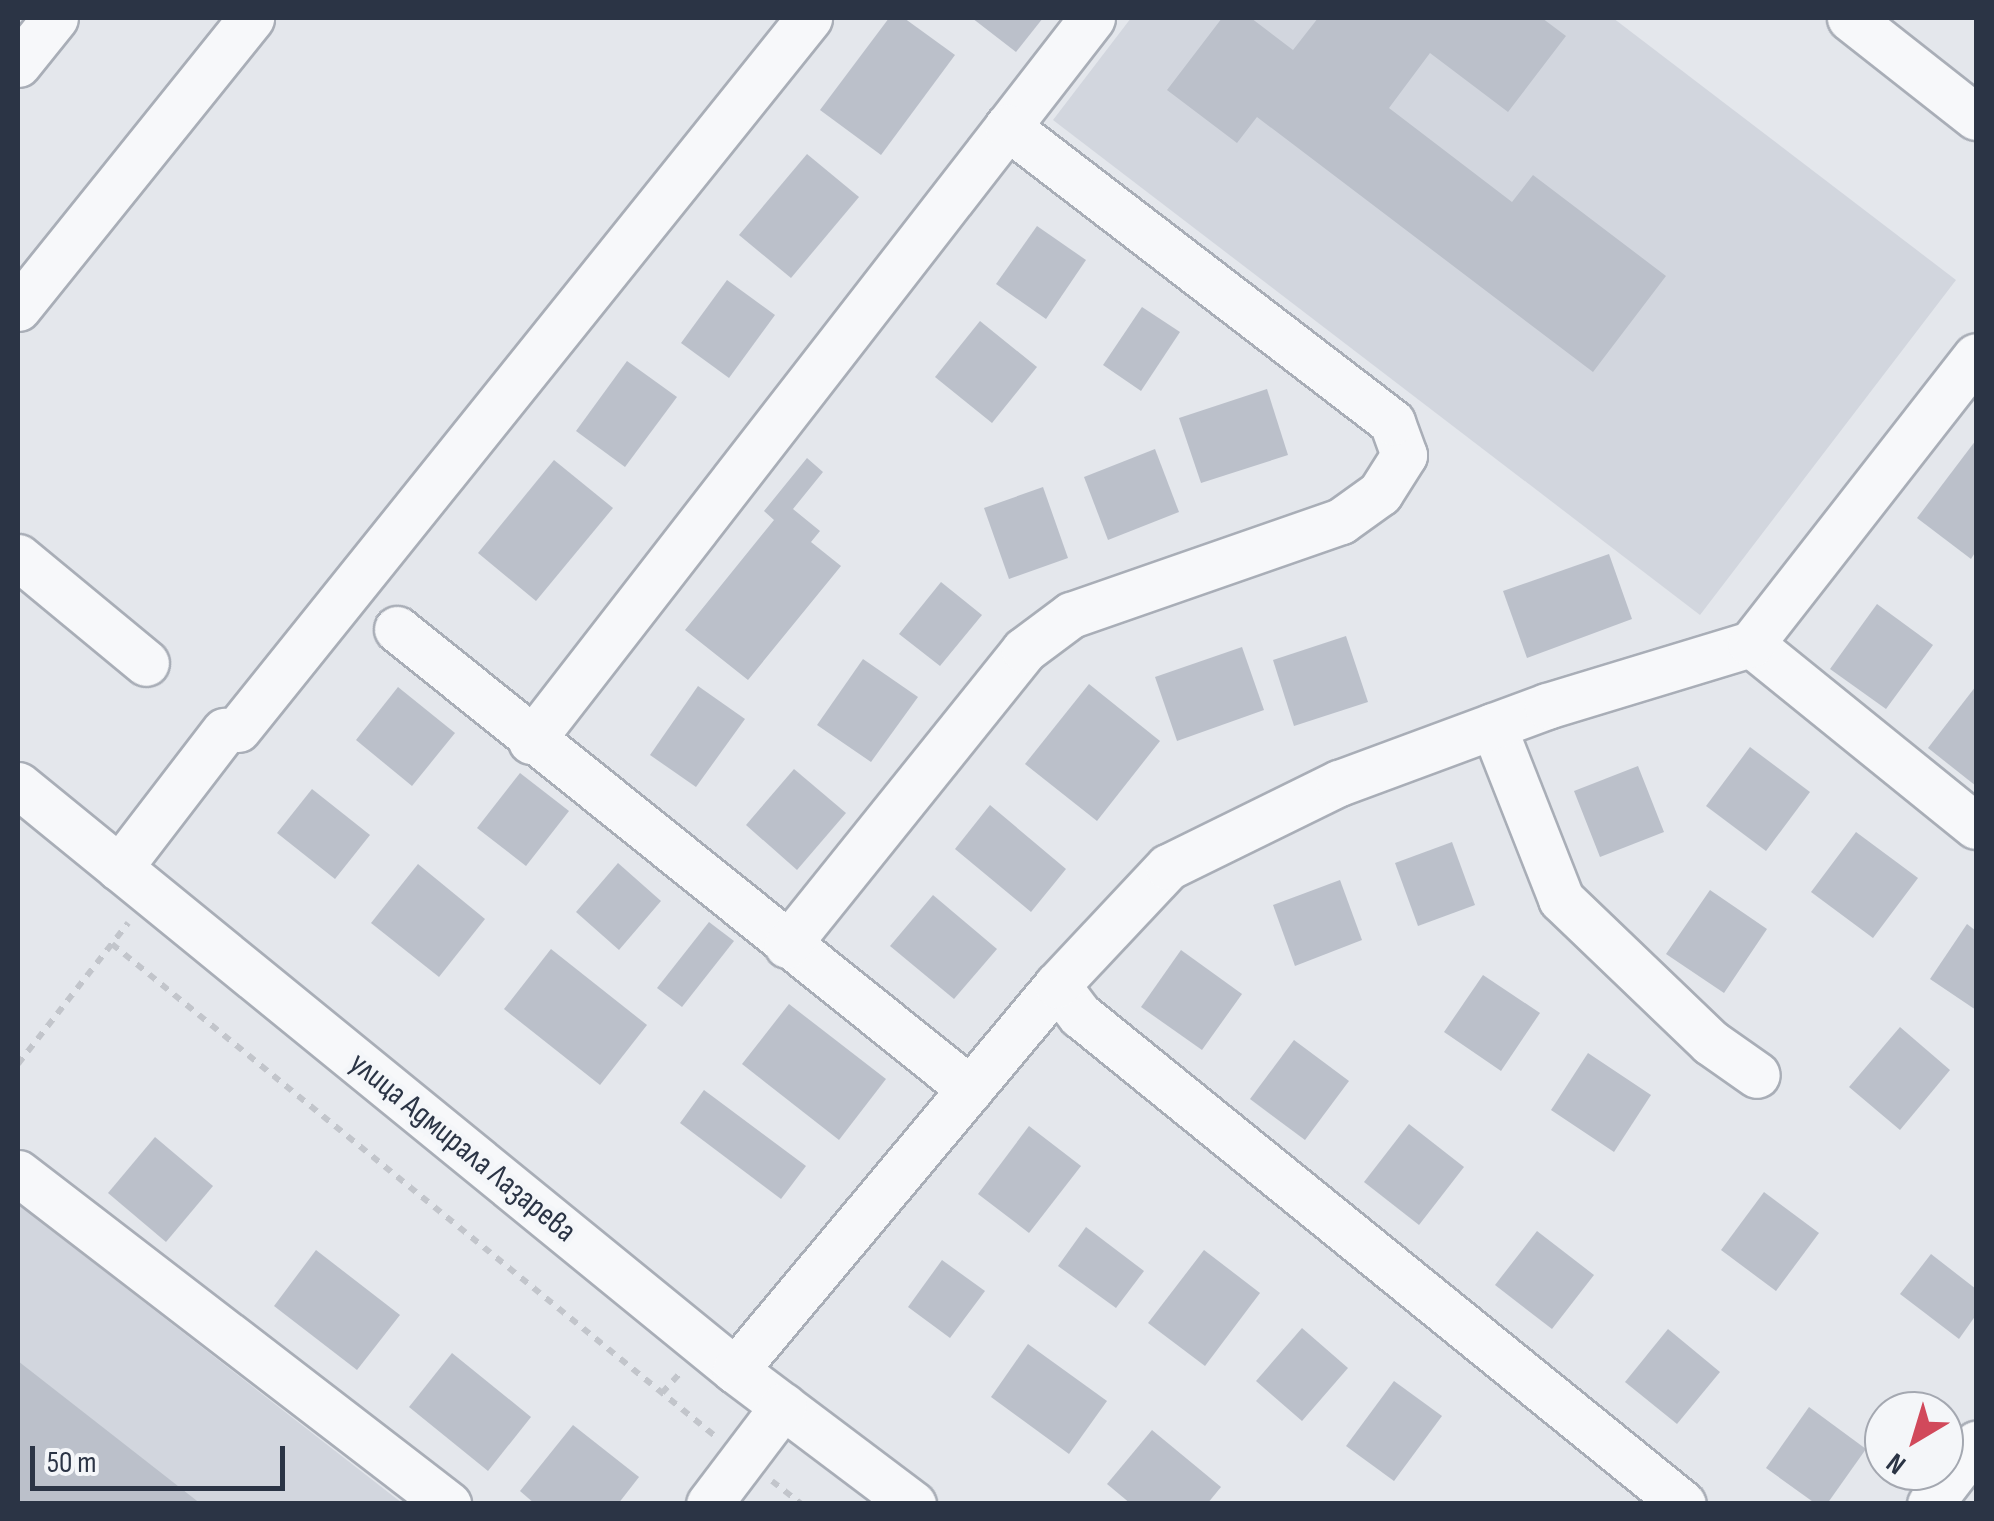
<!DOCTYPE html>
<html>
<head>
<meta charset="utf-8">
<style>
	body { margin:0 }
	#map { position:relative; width:1994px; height:1521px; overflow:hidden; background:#e4e7ec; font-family:"Sofia Sans Condensed",sans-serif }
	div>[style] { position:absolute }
	.built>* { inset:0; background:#d2d6de }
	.building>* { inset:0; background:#bbc0ca }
	.path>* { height:6px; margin-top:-3px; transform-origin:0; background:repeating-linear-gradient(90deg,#c2c5cb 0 8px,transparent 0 16px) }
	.roads { filter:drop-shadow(2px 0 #a9aeb7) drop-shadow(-2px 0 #a9aeb7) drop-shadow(0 2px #a9aeb7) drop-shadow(0 -2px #a9aeb7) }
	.minor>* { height:45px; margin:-22.5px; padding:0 22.5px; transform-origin:22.5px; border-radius:22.5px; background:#f7f8fa }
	span { translate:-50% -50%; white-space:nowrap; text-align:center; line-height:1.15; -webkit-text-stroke:10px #f4f6f9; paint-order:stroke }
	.street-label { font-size:32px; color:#2b3445 }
	.frame { position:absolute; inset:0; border:20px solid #2b3445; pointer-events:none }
	.north { position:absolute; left:1864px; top:1391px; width:100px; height:100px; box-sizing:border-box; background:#f4f6f9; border:2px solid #a4a8b1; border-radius:50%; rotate:218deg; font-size:28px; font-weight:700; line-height:40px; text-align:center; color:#2b3445 }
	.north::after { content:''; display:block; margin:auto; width:35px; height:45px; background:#d1495b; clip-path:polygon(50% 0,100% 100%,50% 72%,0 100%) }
	.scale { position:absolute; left:30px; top:1446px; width:255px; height:45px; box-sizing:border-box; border:5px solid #2b3445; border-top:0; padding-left:12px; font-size:30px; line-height:35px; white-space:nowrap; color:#2b3445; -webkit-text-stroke:8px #f4f6f9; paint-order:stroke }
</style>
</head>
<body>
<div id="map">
	<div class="built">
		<div style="clip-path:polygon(1131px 18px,1613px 18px,1956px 280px,1700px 615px,1053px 120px)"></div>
		<div style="clip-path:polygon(18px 1204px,402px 1503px,18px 1503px)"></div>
	</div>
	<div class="building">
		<div style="clip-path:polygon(889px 18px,904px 18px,955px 55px,881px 155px,820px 110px)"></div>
		<div style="clip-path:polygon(972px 18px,1043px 18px,1016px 52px)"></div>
		<div style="clip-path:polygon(1222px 18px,1251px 18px,1293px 50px,1318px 18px,1542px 18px,1566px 36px,1508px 112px,1430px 53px,1389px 108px,1512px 202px,1533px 175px,1666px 276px,1593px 372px,1257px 117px,1237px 143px,1167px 90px)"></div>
		<div style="clip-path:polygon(807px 154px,859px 197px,791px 278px,739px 235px)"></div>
		<div style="clip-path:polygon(1037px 226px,1086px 260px,1046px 319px,996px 284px)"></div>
		<div style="clip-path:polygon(727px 280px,775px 315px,729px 378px,681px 343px)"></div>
		<div style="clip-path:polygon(1142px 307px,1180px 332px,1141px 391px,1103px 365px)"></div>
		<div style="clip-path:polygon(980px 321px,1037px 367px,992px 423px,935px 377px)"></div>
		<div style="clip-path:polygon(627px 361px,677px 397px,625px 467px,576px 431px)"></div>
		<div style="clip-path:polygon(1267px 389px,1288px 455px,1201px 483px,1179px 418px)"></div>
		<div style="clip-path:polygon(1976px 440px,1976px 551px,1971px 559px,1917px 518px)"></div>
		<div style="clip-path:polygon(1155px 449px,1179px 512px,1108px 540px,1084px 477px)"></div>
		<div style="clip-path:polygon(807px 458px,823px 472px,793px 509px,820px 531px,811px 542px,841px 566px,748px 680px,685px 630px,774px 520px,764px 511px)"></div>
		<div style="clip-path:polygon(554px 460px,613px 508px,536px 601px,478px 553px)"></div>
		<div style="clip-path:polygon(1043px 487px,1068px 558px,1009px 579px,984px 508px)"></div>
		<div style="clip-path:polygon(1609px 554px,1632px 619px,1527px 658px,1503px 591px)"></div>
		<div style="clip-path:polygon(941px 582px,982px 615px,940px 666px,899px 634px)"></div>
		<div style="clip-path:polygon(1877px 604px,1933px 645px,1886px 709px,1830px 669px)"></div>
		<div style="clip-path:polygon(1346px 636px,1368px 702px,1294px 726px,1273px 660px)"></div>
		<div style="clip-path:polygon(1242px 647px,1264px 710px,1177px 741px,1155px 677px)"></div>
		<div style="clip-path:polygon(863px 659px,918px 697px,871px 762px,817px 725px)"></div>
		<div style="clip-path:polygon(1089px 684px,1160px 741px,1097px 821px,1025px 764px)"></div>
		<div style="clip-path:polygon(698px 686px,745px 719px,696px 787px,650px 755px)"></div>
		<div style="clip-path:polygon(1976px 686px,1976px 786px,1928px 748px)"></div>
		<div style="clip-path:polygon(398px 687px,455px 733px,412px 786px,356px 740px)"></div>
		<div style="clip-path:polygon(1750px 747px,1810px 792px,1766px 851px,1706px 806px)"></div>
		<div style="clip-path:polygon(1638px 766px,1664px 832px,1600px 857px,1574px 791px)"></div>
		<div style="clip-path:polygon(794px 769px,846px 813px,797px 870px,746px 825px)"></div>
		<div style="clip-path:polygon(520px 773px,569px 811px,526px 866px,477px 828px)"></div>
		<div style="clip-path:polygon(312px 789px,370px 835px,335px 879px,277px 833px)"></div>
		<div style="clip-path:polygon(990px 805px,1066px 869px,1031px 912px,955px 849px)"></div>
		<div style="clip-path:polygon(1856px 832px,1918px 878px,1873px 938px,1811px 892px)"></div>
		<div style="clip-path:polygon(1452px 842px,1475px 905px,1418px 926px,1395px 863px)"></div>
		<div style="clip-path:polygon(618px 863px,661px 901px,619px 950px,576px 912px)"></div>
		<div style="clip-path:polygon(418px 864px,485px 919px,439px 977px,371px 923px)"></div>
		<div style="clip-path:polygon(1340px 880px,1362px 940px,1295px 966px,1273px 905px)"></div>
		<div style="clip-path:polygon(1710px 890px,1767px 929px,1724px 993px,1666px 954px)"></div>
		<div style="clip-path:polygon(933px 895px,997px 949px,954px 999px,890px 946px)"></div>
		<div style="clip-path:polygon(709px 922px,734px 941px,682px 1007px,657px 988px)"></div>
		<div style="clip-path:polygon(1967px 924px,1976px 931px,1976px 1010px,1930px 979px)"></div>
		<div style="clip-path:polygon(551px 949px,647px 1025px,600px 1085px,504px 1009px)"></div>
		<div style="clip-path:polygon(1181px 950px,1242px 994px,1202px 1050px,1141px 1007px)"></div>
		<div style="clip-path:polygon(1483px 975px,1540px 1013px,1501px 1071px,1444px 1032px)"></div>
		<div style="clip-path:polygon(789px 1004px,886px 1079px,839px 1140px,742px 1064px)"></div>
		<div style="clip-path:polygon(1900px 1027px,1950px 1070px,1900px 1130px,1849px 1087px)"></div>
		<div style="clip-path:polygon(1294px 1040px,1349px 1081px,1305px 1140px,1250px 1099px)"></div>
		<div style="clip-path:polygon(1588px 1053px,1651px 1095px,1614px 1152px,1551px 1110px)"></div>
		<div style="clip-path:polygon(704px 1090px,806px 1166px,781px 1199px,680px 1123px)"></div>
		<div style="clip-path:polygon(1409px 1124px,1464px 1167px,1419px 1225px,1364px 1182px)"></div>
		<div style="clip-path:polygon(1029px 1126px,1081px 1166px,1029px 1233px,978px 1194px)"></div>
		<div style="clip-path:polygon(155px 1137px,213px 1186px,166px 1242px,108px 1193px)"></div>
		<div style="clip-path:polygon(1764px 1192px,1819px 1233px,1776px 1291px,1721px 1250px)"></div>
		<div style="clip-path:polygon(1086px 1227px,1144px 1271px,1116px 1308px,1058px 1266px)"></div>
		<div style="clip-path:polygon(1537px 1231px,1594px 1275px,1552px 1329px,1495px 1285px)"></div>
		<div style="clip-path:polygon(316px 1250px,400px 1315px,357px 1370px,274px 1306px)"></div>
		<div style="clip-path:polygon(1204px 1250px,1260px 1293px,1205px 1366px,1148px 1323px)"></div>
		<div style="clip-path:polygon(1931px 1254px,1976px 1289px,1976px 1315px,1959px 1339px,1900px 1294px)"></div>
		<div style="clip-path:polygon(942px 1260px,985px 1291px,950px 1338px,908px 1307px)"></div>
		<div style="clip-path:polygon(1302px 1328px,1348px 1368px,1302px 1421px,1256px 1381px)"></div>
		<div style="clip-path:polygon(1668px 1329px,1720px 1372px,1677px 1424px,1625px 1382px)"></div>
		<div style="clip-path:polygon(1028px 1344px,1107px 1401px,1069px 1454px,991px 1397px)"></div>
		<div style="clip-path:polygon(452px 1353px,531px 1417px,488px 1471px,409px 1407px)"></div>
		<div style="clip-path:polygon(18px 1361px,201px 1504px,18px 1504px)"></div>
		<div style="clip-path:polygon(1394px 1381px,1442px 1416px,1394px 1481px,1346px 1446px)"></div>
		<div style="clip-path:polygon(1809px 1407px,1866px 1449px,1827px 1504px,1816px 1504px,1766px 1468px)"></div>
		<div style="clip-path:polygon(573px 1425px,639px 1477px,618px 1504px,535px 1504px,520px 1491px)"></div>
		<div style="clip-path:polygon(1152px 1430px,1221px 1487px,1207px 1504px,1131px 1504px,1107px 1484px)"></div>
	</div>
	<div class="path">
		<div style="left:112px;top:944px;width:778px;rotate:39.21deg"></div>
		<div style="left:18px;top:1064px;width:179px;rotate:-52deg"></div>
		<div style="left:662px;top:1393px;width:27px;rotate:-48deg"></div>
		<div style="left:772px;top:1481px;width:37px;rotate:38deg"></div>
	</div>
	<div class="roads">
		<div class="minor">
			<div style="left:1850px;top:18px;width:160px;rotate:38.2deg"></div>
			<div style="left:18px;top:64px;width:59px;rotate:-51.2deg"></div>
			<div style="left:18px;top:308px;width:372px;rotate:-51.2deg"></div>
			<div style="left:18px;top:557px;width:166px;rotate:39.6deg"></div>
			<div style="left:397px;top:629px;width:735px;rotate:38.76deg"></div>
			<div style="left:1751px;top:644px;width:289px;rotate:39deg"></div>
			<div style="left:1493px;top:726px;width:186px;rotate:68.5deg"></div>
			<div style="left:1561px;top:899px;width:207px;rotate:43.8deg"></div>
			<div style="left:1710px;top:1042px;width:57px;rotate:35.1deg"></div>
			<div style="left:238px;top:729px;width:912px;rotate:-51.23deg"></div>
			<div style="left:531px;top:741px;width:915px;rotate:-52.19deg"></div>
			<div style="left:18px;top:785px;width:925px;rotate:39.21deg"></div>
			<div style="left:735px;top:1370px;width:223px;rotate:37deg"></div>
			<div style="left:119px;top:868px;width:173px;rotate:-52.5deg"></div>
			<div style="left:787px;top:945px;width:378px;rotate:-51.2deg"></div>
			<div style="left:1024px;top:650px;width:59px;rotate:-36.7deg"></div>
			<div style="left:1071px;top:615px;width:286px;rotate:-19.2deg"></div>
			<div style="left:1341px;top:521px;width:48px;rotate:-35.7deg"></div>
			<div style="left:1380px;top:493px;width:45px;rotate:-57.7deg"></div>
			<div style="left:1404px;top:455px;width:35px;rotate:-110deg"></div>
			<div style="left:1392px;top:422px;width:485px;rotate:-142.5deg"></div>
			<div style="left:1057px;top:985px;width:38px;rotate:53deg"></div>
			<div style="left:1080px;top:1015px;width:776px;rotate:39.04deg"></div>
			<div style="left:18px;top:1173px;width:543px;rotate:37.59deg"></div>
			<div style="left:735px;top:1370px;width:502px;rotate:-50.09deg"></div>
			<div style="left:1057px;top:985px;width:162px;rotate:-46.8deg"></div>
			<div style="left:1168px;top:867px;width:191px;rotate:-26.2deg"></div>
			<div style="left:1339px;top:783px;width:222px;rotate:-20.3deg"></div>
			<div style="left:1547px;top:706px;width:213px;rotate:-16.9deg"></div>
			<div style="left:1751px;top:644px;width:365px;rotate:-52deg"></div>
			<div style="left:709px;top:1504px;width:123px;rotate:-52.9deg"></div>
			<div style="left:1930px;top:1504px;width:76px;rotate:-52.5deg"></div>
		</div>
	</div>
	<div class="street-label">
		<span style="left:462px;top:1148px;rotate:39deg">улица Адмирала Лазарева</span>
	</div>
	<div class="frame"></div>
	<div class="north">N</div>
	<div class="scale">50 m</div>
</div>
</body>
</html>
